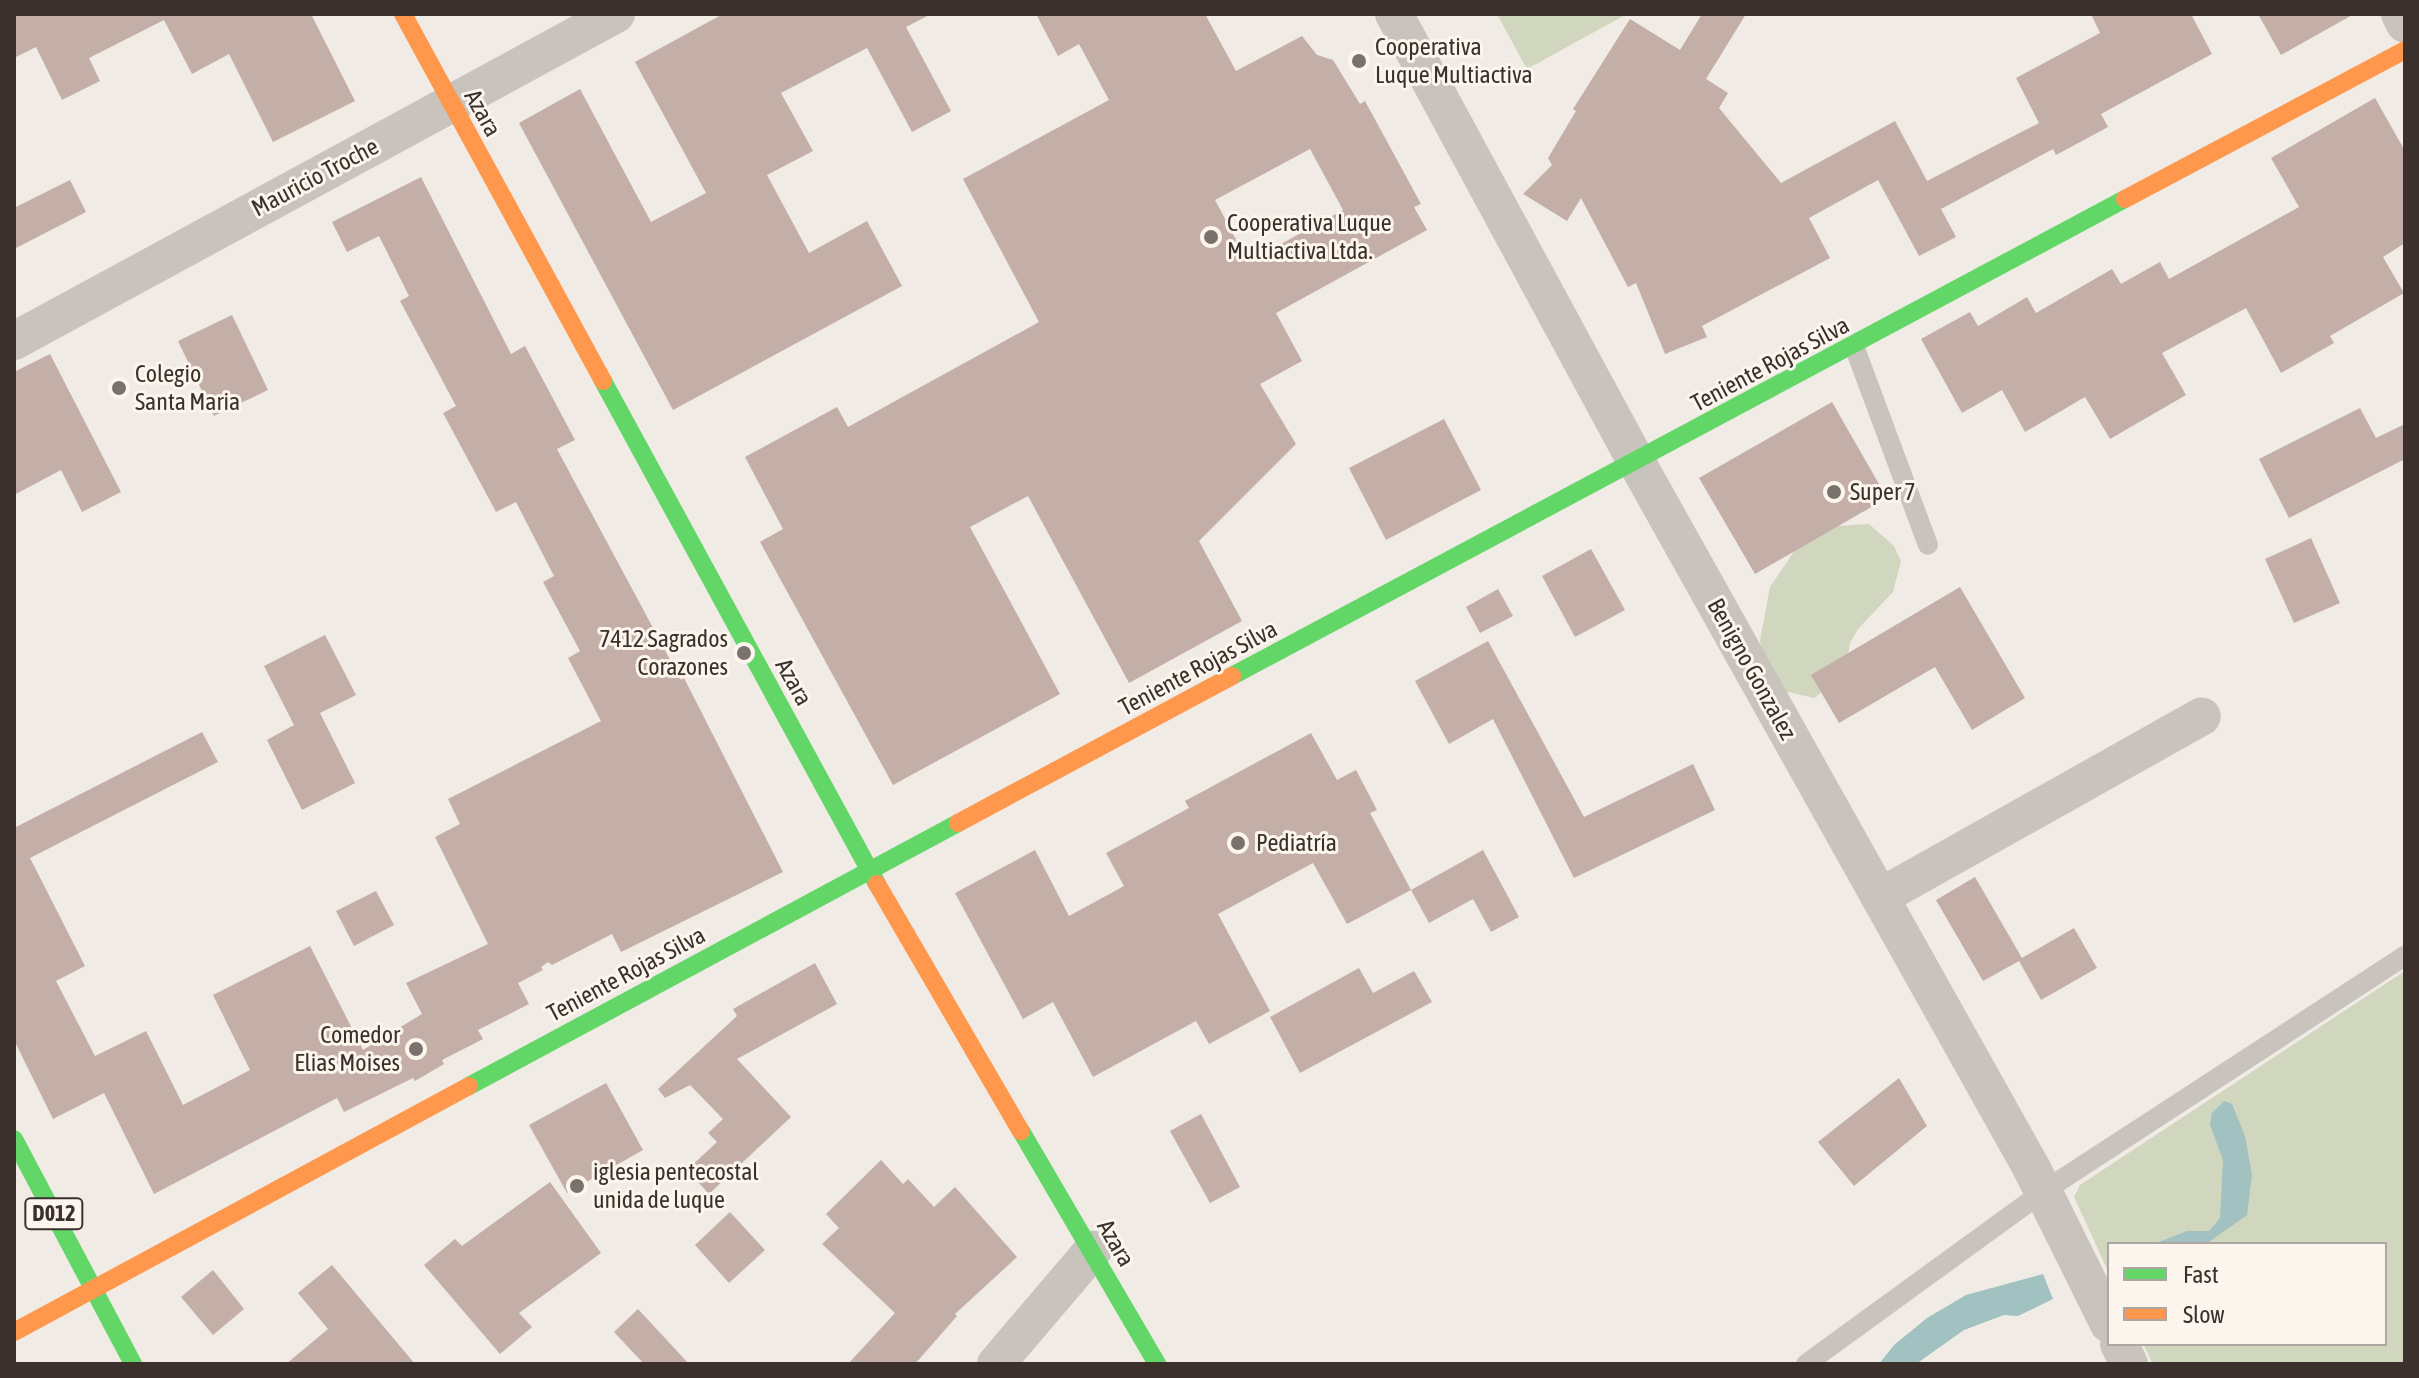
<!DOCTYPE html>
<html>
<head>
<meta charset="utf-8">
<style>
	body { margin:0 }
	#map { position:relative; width:2419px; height:1378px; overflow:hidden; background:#f0ebe5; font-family:"Asap Condensed",sans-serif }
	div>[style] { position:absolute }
	.green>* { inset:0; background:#d1d6bf }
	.water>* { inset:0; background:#a1c2c1 }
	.building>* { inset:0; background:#c3afa7 }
	.lane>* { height:20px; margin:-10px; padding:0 10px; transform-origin:10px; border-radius:10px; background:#c9c3be }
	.street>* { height:38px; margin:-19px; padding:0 19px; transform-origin:19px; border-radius:19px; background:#c9c3be }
	.fast>* { height:18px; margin:-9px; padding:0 9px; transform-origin:9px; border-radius:9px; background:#63d668 }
	.slow>* { height:18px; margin:-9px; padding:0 9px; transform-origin:9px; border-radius:9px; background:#ff974d }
	.dots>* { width:22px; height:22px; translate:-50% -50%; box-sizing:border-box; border:4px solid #fbf5ee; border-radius:50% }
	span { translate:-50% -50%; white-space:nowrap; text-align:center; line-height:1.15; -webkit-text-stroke:6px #fbf5ee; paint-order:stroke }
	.shield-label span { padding:2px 6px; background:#fbf5ee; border:2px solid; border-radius:6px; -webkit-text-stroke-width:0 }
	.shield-label { font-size:22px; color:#3b302b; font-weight:700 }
	.poi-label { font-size:24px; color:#3b302b }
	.left { translate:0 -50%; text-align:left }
	.right { translate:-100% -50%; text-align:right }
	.street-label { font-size:24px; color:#3b302b }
	.frame { position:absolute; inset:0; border:16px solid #3b302b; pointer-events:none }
	.legend { position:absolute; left:2107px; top:1242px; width:280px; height:104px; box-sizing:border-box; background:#fbf5ee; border:2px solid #aea6a0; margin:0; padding:10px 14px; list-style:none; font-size:24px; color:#3b302b }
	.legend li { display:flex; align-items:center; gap:16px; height:40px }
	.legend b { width:40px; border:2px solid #aea6a0 }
</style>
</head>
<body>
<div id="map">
	<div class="green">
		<div style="clip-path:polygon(1497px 14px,1627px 14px,1527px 69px)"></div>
		<div style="clip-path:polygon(1869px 524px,1894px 546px,1901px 561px,1893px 592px,1858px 629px,1850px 643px,1845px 672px,1833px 684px,1814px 698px,1784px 691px,1764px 666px,1760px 641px,1770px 587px,1795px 550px,1837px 526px)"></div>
		<div style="clip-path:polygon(2405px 971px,2405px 1364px,2153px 1364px,2143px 1344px,2385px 1344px,2385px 1244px,2109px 1244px,2109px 1273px,2074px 1197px,2080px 1185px)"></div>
	</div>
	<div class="water">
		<div style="clip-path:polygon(2224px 1101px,2232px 1104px,2245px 1136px,2252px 1175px,2247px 1215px,2206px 1244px,2154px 1244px,2187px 1231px,2209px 1231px,2220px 1218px,2223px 1160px,2210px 1125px,2212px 1113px)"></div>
		<div style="clip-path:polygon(2043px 1274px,2053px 1299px,2018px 1316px,2004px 1315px,1964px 1330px,1916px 1364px,1879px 1364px,1894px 1345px,1927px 1318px,1966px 1295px)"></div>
	</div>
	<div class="building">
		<div style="clip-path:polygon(14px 14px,311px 14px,355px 101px,273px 142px,229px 54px,192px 74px,164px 20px,89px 58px,100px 81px,62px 100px,36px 47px,14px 58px)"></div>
		<div style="clip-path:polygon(723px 14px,931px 14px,906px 27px,951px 111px,912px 132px,867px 48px,781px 93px,813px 151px,767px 175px,809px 253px,867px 221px,902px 286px,673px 410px,519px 123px,580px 89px,651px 222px,706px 193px,635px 62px)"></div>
		<div style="clip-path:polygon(evenodd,1036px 14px,1205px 14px,1236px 71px,1302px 36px,1317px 55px,1333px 60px,1360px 104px,1365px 101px,1421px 204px,1414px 207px,1427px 230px,1276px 313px,1302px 361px,1260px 384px,1296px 444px,1199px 541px,1242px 621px,1129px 683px,1028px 496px,970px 527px,1060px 694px,893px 785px,760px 542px,783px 529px,745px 457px,837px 407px,848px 427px,1039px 322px,963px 179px,1109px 100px,1079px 44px,1058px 56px,1036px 14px,1310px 149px,1343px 210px,1248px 262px,1215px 200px,1310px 149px)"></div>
		<div style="clip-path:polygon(1702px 14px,1746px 14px,1706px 79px,1728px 93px,1719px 108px,1781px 183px,1895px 121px,1927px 181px,2039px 123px,2016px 78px,2100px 33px,2091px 14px,2191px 14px,2212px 54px,2101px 114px,2108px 127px,2056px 155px,2053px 149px,1941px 209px,1956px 237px,1919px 256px,1878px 180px,1809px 218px,1830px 258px,1702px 326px,1707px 337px,1665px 354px,1636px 283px,1628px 287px,1581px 198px,1567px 221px,1523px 194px,1552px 165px,1548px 158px,1576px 111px,1573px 109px,1630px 19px,1680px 50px)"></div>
		<div style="clip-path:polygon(2258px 14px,2354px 14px,2281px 55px)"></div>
		<div style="clip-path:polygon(2375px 98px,2405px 151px,2405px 243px,2383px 257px,2404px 293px,2330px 336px,2334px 343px,2281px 373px,2246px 308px,2162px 353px,2186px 395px,2110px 439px,2085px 397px,2025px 432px,2002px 390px,1962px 413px,1921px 339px,1970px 312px,1978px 326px,2027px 297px,2036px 313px,2112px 269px,2121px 284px,2160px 262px,2169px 279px,2299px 207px,2271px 158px)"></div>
		<div style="clip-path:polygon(421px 177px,511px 354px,525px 346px,575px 440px,557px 449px,681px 680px,684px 678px,783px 872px,621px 952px,612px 934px,552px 965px,548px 962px,541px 967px,543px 970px,518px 983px,529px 1004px,478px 1030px,483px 1039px,442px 1060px,444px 1064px,415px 1081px,413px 1078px,344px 1112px,337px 1098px,154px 1194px,104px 1093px,53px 1119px,14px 1040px,14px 828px,202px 732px,218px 762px,30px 858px,85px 966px,56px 981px,95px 1056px,146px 1031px,183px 1105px,250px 1070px,213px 995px,310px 946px,363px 1050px,422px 1014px,406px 983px,488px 944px,435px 837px,460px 824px,448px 799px,601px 721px,568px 658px,580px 651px,543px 582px,554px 576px,516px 502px,496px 512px,465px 454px,443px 413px,456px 406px,400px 301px,409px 296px,379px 236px,347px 252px,332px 222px)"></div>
		<div style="clip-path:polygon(70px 180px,86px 212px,14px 249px,14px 208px)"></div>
		<div style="clip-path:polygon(232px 315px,268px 390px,214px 416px,178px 341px)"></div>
		<div style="clip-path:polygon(50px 354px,121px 492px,82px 512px,61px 470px,14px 495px,14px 372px)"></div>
		<div style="clip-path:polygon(1832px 402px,1887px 498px,1755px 574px,1699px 478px)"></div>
		<div style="clip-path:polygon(2360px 408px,2376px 438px,2405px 424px,2405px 459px,2289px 518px,2259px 459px)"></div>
		<div style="clip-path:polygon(1444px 419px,1481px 490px,1386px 540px,1349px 468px)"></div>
		<div style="clip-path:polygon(2311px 538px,2340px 603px,2294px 623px,2265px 559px)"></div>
		<div style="clip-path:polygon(1591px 549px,1625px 610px,1575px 637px,1542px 576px)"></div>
		<div style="clip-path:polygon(1960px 587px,2025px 698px,1972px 730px,1935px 667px,1839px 723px,1811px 675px)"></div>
		<div style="clip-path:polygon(1498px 589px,1513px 616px,1480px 633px,1466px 607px)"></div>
		<div style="clip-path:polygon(325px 635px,356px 695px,320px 713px,355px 783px,302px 810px,267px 740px,294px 725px,264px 666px)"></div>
		<div style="clip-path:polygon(1488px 641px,1584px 817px,1693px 764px,1715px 810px,1574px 878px,1493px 719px,1449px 744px,1415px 681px)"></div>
		<div style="clip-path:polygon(1311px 733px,1337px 780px,1356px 770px,1377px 810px,1370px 813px,1411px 890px,1347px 924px,1313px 863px,1218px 914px,1270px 1011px,1209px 1044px,1196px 1021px,1093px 1077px,1053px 1002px,1023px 1019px,955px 893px,1035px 850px,1069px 916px,1124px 886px,1106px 853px,1189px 808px,1185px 801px)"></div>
		<div style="clip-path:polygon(1483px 850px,1519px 917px,1491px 932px,1473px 899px,1429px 923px,1411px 890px)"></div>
		<div style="clip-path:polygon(1975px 877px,2022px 958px,2074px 928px,2097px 968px,2041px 1000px,2019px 961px,1983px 981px,1936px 900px)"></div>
		<div style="clip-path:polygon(376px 891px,394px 925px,354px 946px,336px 911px)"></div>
		<div style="clip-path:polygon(815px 963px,837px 1004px,737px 1059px,791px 1117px,709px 1194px,687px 1170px,717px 1142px,708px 1133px,723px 1119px,690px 1085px,665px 1098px,658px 1089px,737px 1016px,733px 1009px)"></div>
		<div style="clip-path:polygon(1359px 968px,1373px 993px,1414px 971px,1432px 1002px,1300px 1073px,1270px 1017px)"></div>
		<div style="clip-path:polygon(1899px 1078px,1927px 1126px,1854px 1186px,1818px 1142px)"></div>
		<div style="clip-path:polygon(606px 1083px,643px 1150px,567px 1193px,529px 1125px)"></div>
		<div style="clip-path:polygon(1201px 1114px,1240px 1187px,1210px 1203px,1170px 1131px)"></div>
		<div style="clip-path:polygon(881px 1160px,903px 1184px,908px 1179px,934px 1207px,955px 1187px,1017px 1257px,955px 1314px,957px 1316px,915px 1364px,848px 1364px,895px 1313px,822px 1244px,839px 1228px,826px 1214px)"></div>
		<div style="clip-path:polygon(550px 1182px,601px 1253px,519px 1313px,532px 1327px,500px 1354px,424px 1265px,455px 1239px,462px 1246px)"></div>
		<div style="clip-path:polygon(730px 1212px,765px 1250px,729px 1283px,695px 1245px)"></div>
		<div style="clip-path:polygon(332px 1265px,415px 1364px,286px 1364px,328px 1329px,298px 1293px)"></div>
		<div style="clip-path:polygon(213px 1270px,244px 1309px,213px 1335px,181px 1297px)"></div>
		<div style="clip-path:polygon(638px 1309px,689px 1364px,644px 1364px,614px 1332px)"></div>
	</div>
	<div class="lane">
		<div style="left:1854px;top:346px;width:212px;rotate:69.6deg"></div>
		<div style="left:1806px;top:1364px;width:294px;rotate:-36deg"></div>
		<div style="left:2044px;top:1191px;width:431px;rotate:-33.1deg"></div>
	</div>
	<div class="street">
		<div style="left:1394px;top:14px;width:511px;rotate:61.58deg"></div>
		<div style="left:1637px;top:463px;width:809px;rotate:60.77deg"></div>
		<div style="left:2032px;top:1169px;width:173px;rotate:63.6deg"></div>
		<div style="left:2400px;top:14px;width:11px;rotate:63deg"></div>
		<div style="left:14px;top:341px;width:685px;rotate:-28.51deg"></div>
		<div style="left:1880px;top:897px;width:369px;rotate:-29.3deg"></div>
		<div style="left:2119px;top:1344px;width:22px;rotate:63deg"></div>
		<div style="left:996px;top:1364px;width:150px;rotate:-49.6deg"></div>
	</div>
	<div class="fast">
		<div style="left:603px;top:381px;width:573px;rotate:61.42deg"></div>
		<div style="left:1232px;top:676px;width:1012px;rotate:-28.11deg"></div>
		<div style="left:469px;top:1086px;width:555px;rotate:-28.27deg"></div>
		<div style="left:1021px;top:1131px;width:270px;rotate:59.7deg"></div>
		<div style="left:14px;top:1139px;width:255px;rotate:62.1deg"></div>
	</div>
	<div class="slow">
		<div style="left:403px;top:14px;width:418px;rotate:61.4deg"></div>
		<div style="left:2125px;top:199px;width:317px;rotate:-28deg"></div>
		<div style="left:958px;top:823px;width:311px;rotate:-28.2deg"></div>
		<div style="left:877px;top:884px;width:286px;rotate:59.8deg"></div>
		<div style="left:14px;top:1332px;width:517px;rotate:-28.4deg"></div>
	</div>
	<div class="dots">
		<div style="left:1359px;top:61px;background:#7a716c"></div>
		<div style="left:1211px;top:237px;background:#7a716c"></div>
		<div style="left:119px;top:388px;background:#7a716c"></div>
		<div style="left:1834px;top:492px;background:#7a716c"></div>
		<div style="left:744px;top:653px;background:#7a716c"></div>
		<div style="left:1238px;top:843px;background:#7a716c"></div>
		<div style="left:416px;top:1049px;background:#7a716c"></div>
		<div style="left:577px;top:1186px;background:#7a716c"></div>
	</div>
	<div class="shield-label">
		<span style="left:54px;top:1214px">D012</span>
	</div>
	<div class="poi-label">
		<span class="left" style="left:1375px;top:61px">Cooperativa<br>Luque Multiactiva</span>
		<span class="left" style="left:1227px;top:237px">Cooperativa Luque<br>Multiactiva Ltda.</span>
		<span class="left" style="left:135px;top:388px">Colegio<br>Santa Maria</span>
		<span class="left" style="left:1850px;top:492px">Super 7</span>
		<span class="right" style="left:728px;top:653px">7412 Sagrados<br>Corazones</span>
		<span class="left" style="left:1256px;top:843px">Pediatría</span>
		<span class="right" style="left:400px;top:1049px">Comedor<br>Elias Moises</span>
		<span class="left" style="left:593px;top:1186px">iglesia pentecostal<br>unida de luque</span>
	</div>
	<div class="street-label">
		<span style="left:483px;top:113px;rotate:61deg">Azara</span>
		<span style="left:315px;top:177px;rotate:-28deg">Mauricio Troche</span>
		<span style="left:1770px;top:364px;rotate:-28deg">Teniente Rojas Silva</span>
		<span style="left:1198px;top:668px;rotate:-28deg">Teniente Rojas Silva</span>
		<span style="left:1752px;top:669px;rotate:61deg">Benigno Gonzalez</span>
		<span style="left:794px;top:682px;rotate:61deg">Azara</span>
		<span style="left:626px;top:974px;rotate:-28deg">Teniente Rojas Silva</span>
		<span style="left:1116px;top:1243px;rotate:60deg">Azara</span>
	</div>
	<div class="frame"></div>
	<ul class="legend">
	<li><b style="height:10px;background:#63d668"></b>Fast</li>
	<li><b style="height:10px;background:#ff974d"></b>Slow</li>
	</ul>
</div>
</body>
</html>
